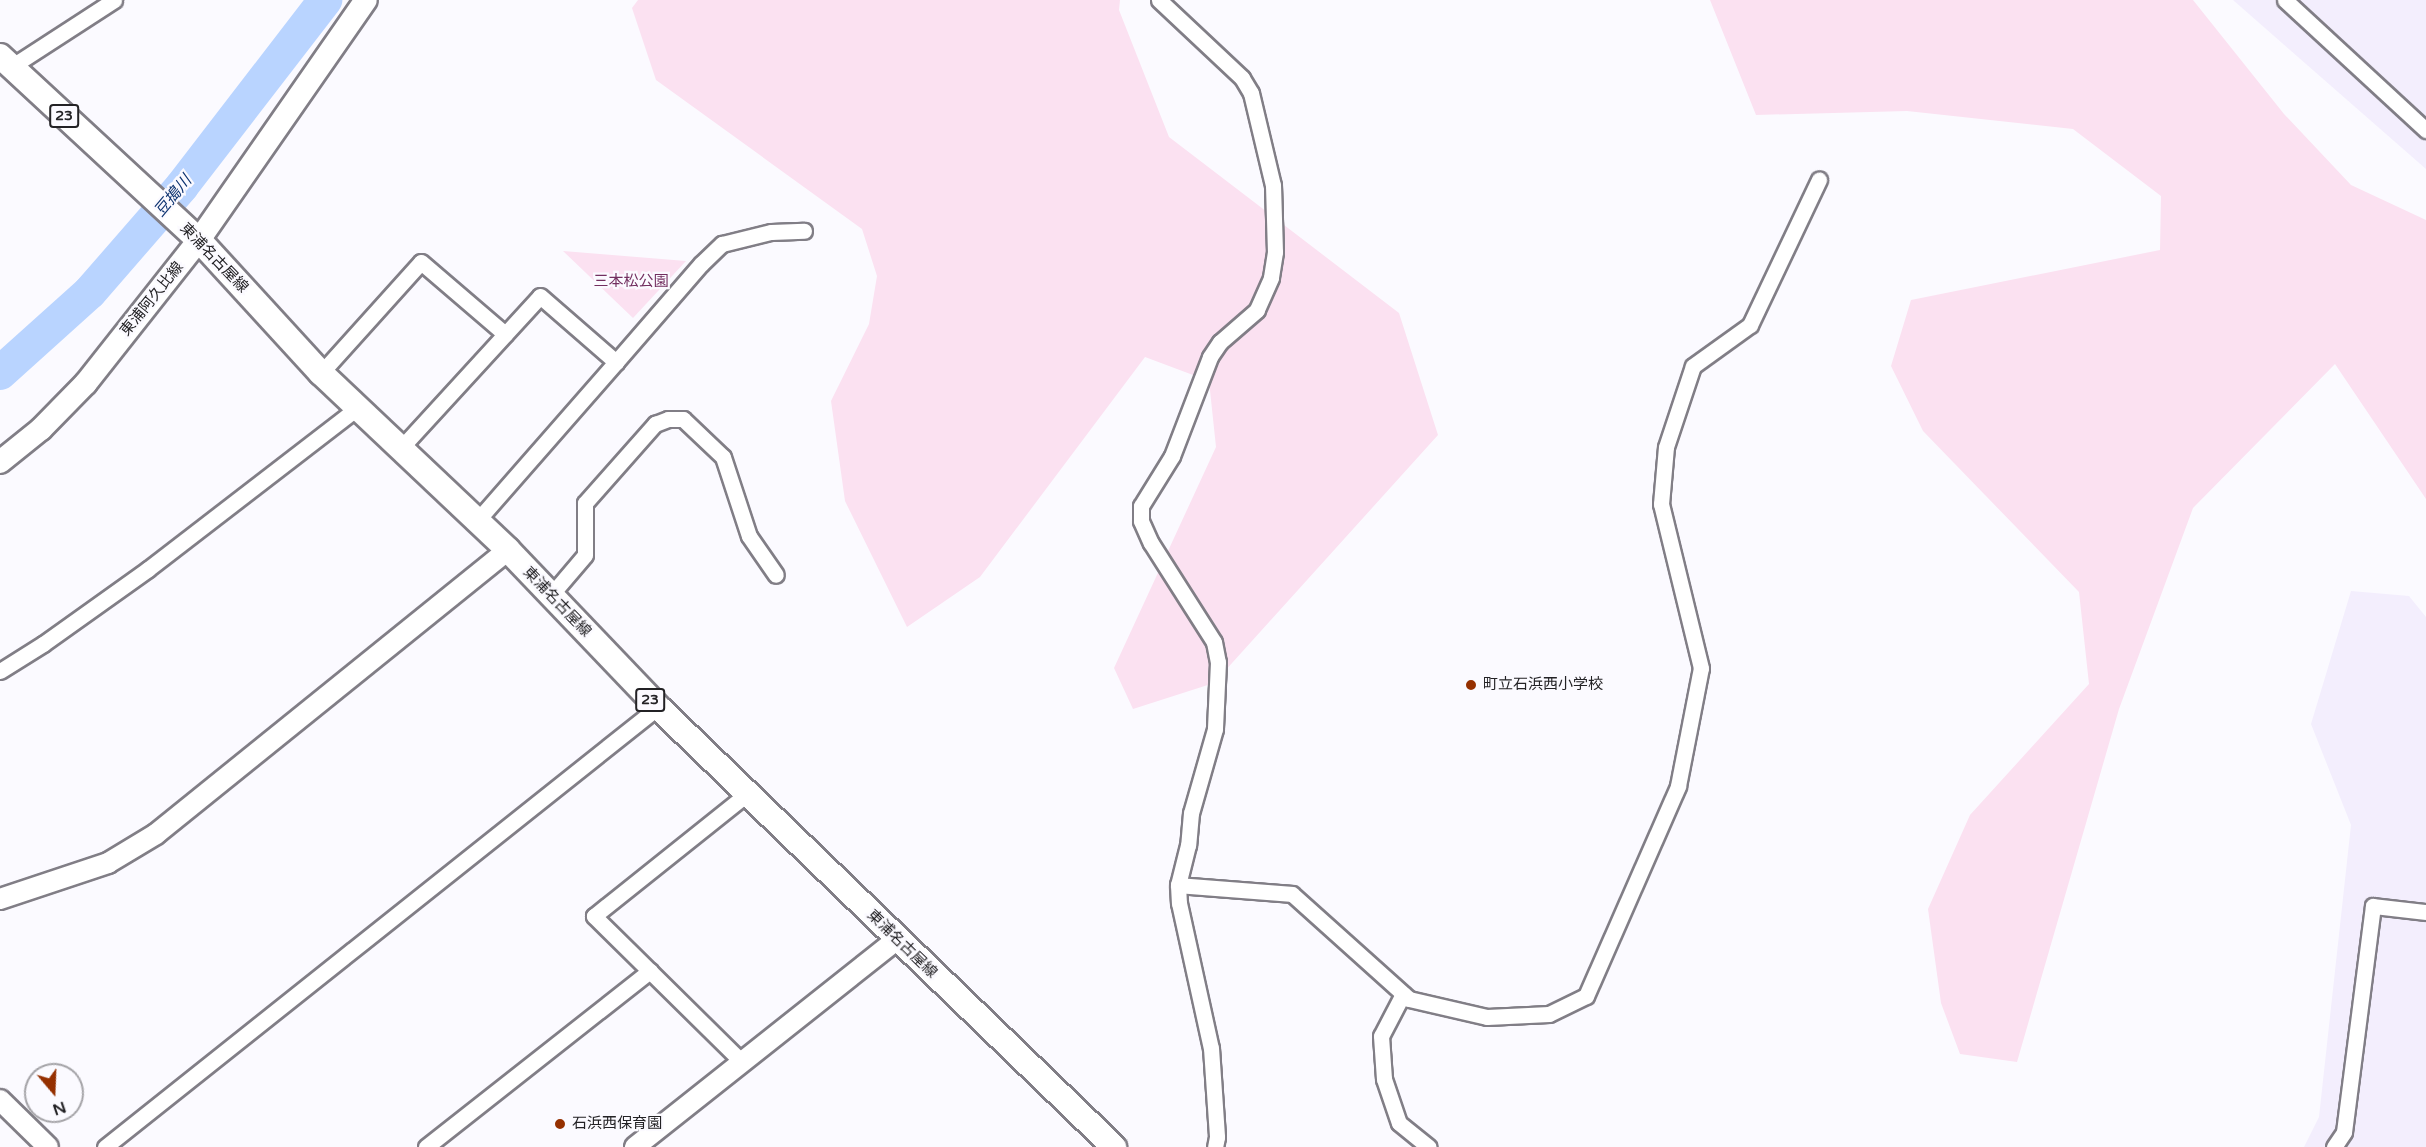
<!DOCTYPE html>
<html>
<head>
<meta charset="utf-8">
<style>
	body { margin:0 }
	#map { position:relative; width:2426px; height:1147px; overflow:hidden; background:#fbfaff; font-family:"Varela Round","Noto Sans JP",sans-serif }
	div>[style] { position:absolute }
	.built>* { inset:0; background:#f3eefd }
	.green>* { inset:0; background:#fbe1f1 }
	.river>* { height:34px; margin:-17px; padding:0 17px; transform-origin:17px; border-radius:17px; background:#b9d4ff }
	.roads { filter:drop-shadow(2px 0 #817e86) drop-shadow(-2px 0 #817e86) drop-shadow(0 2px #817e86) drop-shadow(0 -2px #817e86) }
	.minor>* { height:15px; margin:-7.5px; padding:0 7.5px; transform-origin:7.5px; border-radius:7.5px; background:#fff }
	.tertiary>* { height:20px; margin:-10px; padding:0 10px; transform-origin:10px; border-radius:10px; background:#fff }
	.secondary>* { height:22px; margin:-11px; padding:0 11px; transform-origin:11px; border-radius:11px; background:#fff }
	.primary>* { height:24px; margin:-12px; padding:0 12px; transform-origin:12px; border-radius:12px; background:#fff }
	.dots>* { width:16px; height:16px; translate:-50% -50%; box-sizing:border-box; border:3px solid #fbfaff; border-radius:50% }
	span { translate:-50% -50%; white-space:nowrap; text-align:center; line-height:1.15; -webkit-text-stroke:4.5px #fbfaff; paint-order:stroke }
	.shield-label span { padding:2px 4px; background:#fbfaff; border:2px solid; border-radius:4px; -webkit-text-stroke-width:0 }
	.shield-label { font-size:14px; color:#232225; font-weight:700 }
	.street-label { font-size:15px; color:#232225 }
	.park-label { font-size:15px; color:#732f60 }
	.poi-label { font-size:15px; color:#232225 }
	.left { translate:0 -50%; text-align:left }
	.water-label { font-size:16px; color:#0d3370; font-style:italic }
	.north { position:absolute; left:24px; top:1063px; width:60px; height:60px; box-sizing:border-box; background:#fbfaff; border:2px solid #a5a4a8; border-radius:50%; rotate:161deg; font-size:16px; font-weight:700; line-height:24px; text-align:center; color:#232225 }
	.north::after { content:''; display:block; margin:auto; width:21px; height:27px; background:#953000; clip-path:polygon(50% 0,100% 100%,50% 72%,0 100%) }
</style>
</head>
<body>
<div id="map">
	<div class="built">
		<div style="clip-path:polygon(2233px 0,2426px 0,2426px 169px)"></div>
		<div style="clip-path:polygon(2351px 591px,2409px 596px,2426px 617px,2426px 1147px,2304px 1147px,2319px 1117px,2351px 825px,2311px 724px)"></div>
	</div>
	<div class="green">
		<div style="clip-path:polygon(638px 0,1120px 0,1119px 10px,1169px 137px,1399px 313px,1438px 435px,1214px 683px,1133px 709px,1114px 668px,1216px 447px,1209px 381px,1145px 357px,980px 577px,907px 627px,845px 501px,831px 401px,869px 324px,877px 276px,862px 229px,656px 80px,632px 8px)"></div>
		<div style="clip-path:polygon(1710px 0,2193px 0,2284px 114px,2351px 185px,2426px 220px,2426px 499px,2335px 364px,2193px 508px,2119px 709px,2017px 1062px,1960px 1054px,1941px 1003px,1928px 909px,1970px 815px,2089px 684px,2079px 592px,1923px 431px,1891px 366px,1911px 300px,2160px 250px,2161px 196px,2073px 129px,1907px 111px,1756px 115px)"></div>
		<div style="clip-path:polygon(563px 251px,686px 261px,633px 318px)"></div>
	</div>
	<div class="river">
		<div style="left:0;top:373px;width:121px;rotate:-42deg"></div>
		<div style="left:90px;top:292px;width:140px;rotate:-49deg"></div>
		<div style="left:182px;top:186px;width:235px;rotate:-52.4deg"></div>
	</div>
	<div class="roads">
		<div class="minor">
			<div style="left:1159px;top:0;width:114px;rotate:43.2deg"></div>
			<div style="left:1242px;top:78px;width:17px;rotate:59deg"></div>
			<div style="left:1251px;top:93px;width:95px;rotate:76.6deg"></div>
			<div style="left:1273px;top:185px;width:67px;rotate:88.3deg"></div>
			<div style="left:1275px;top:252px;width:26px;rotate:99deg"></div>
			<div style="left:1271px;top:278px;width:35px;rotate:114deg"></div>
			<div style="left:1257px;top:310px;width:49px;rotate:139.1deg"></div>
			<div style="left:1220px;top:342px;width:18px;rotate:124deg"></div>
			<div style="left:1210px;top:357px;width:106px;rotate:111deg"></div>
			<div style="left:1172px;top:456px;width:59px;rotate:121.8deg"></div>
			<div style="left:1141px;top:506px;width:15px;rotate:90deg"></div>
			<div style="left:1141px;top:521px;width:24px;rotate:66deg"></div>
			<div style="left:1151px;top:543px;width:117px;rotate:57.5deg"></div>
			<div style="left:1214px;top:642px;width:20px;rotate:79deg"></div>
			<div style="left:1218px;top:662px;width:67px;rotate:92.6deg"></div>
			<div style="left:1215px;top:729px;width:87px;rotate:105.9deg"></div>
			<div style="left:1191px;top:813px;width:32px;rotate:95deg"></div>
			<div style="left:1188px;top:845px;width:41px;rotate:104deg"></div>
			<div style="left:1178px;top:885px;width:18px;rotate:87deg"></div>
			<div style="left:1179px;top:903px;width:148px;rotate:77.6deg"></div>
			<div style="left:1211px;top:1048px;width:89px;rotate:86.1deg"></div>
			<div style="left:1217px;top:1137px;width:10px;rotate:101deg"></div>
			<div style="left:2285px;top:0;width:192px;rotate:42.7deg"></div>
			<div style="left:11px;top:67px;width:123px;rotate:-33deg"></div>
			<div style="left:616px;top:362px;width:130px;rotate:-49.1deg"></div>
			<div style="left:701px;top:264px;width:29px;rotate:-44deg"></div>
			<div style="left:722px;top:244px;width:50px;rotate:-13.8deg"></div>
			<div style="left:771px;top:232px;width:33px;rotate:-2deg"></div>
			<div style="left:321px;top:373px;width:149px;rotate:-48deg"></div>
			<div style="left:421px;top:262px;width:111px;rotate:40.6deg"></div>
			<div style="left:400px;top:449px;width:207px;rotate:-47.5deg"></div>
			<div style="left:540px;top:296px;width:101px;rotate:41deg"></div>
			<div style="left:616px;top:362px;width:211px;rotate:131.2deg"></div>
			<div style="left:551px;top:595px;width:52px;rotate:-49.6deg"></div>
			<div style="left:585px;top:555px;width:52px;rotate:-90deg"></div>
			<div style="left:585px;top:503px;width:106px;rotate:-48.5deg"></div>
			<div style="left:655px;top:424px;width:14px;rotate:-21deg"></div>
			<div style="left:668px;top:419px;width:15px"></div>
			<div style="left:683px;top:419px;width:55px;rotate:43.5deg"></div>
			<div style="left:723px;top:457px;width:83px;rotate:71.8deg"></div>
			<div style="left:749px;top:536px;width:47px;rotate:55.3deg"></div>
			<div style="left:0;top:671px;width:51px;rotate:-32.1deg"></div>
			<div style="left:43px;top:644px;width:129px;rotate:-35.5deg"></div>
			<div style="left:148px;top:569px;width:264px;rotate:-37.6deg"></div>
			<div style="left:1178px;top:885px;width:114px;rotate:4.5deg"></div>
			<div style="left:1292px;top:894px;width:157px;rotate:41.9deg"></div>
			<div style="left:1409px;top:999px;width:80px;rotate:13deg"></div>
			<div style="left:1487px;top:1017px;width:62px;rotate:-2.8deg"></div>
			<div style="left:1549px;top:1014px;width:41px;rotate:-25.9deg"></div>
			<div style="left:1586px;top:996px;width:229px;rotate:-66.3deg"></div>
			<div style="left:1678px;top:786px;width:120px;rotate:-79deg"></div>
			<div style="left:1701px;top:668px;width:169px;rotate:-103.7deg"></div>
			<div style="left:1661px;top:504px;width:57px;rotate:-85deg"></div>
			<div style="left:1666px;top:447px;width:85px;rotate:-71.6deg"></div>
			<div style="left:1693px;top:366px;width:70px;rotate:-35.7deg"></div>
			<div style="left:1750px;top:325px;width:161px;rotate:-64.6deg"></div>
			<div style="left:1403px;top:994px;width:47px;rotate:117.6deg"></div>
			<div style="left:1381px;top:1036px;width:43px;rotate:86deg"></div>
			<div style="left:1384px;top:1079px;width:46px;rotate:71.2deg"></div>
			<div style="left:1399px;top:1123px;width:38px;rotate:39deg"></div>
			<div style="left:742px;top:1062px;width:208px;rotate:-135.4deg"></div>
			<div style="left:594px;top:916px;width:196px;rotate:-38.6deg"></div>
			<div style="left:105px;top:1147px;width:707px;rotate:-38.51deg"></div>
			<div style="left:426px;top:1147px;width:285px;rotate:-38.2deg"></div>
			<div style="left:2334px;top:1147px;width:18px;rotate:-56deg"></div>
			<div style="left:2344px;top:1132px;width:228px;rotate:-82.7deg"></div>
			<div style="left:2373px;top:906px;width:53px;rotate:6.5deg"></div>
		</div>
		<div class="tertiary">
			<div style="left:0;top:899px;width:114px;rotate:-18.4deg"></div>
			<div style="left:108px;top:863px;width:56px;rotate:-31.1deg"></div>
			<div style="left:156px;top:834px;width:452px;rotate:-38.9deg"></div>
			<div style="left:0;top:1100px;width:67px;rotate:44.4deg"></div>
			<div style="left:635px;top:1147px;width:333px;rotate:-38.4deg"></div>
		</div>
		<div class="secondary">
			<div style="left:0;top:462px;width:53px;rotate:-38.8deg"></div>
			<div style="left:41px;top:429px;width:64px;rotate:-45.6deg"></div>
			<div style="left:86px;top:383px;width:182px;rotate:-51.7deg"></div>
			<div style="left:199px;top:240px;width:292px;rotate:-55.2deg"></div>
		</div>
		<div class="primary">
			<div style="left:0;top:56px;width:271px;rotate:42.8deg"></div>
			<div style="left:199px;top:240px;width:180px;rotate:47.5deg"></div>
			<div style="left:321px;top:373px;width:257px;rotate:43.4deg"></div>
			<div style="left:508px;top:550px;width:217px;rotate:46.3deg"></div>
			<div style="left:658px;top:707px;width:634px;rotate:43.98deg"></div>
		</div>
	</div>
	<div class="dots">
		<div style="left:1471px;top:685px;background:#953000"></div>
		<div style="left:560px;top:1124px;background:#953000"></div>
	</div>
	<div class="shield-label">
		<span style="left:64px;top:116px">23</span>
		<span style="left:650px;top:700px">23</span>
	</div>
	<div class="street-label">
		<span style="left:214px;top:258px;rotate:46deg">東浦名古屋線</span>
		<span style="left:152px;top:299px;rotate:-51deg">東浦阿久比線</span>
		<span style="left:557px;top:602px;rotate:46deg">東浦名古屋線</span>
		<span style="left:902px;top:944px;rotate:44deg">東浦名古屋線</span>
	</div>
	<div class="park-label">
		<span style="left:631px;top:282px">三本松公園</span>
	</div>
	<div class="poi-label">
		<span class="left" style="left:1483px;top:685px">町立石浜西小学校</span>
		<span class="left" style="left:572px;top:1124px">石浜西保育園</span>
	</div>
	<div class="water-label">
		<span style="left:173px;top:196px;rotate:-50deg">豆搗川</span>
	</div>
	<div class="north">N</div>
</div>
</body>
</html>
